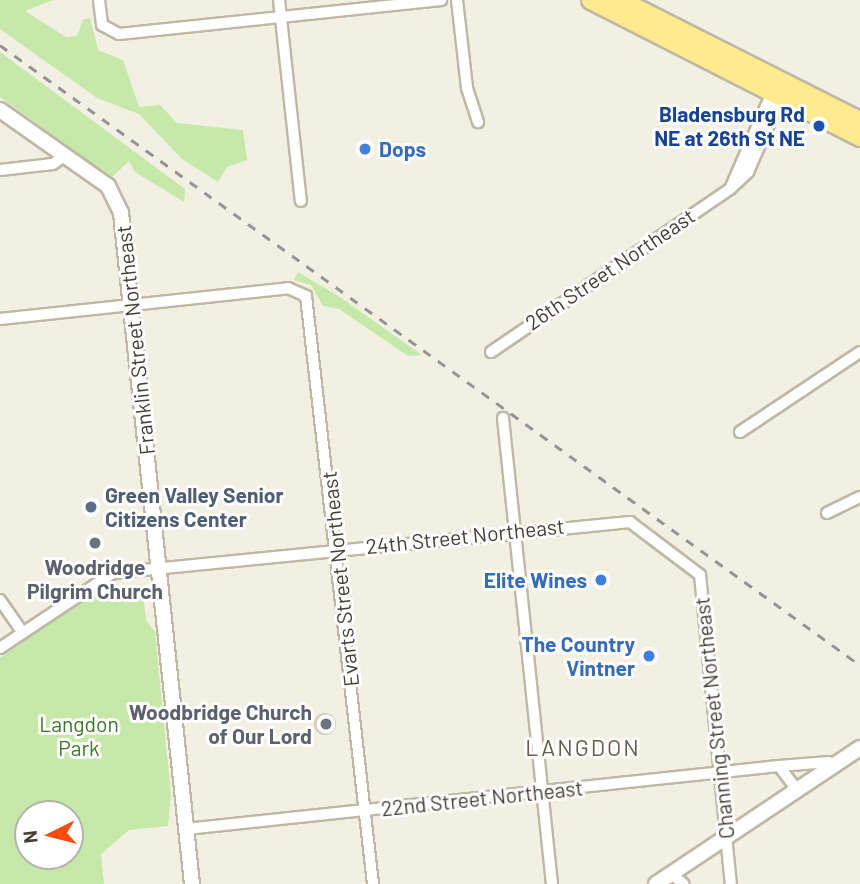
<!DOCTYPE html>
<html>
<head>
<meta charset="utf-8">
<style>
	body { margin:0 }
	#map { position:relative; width:860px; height:884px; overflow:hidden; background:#f2efe3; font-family:Barlow,sans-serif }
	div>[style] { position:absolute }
	.green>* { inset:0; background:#c6e9aa }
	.building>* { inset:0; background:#d4ccb8 }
	.round { border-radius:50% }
	.roads { filter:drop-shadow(2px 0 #beb8a5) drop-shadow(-2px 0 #beb8a5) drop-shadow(0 2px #beb8a5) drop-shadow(0 -2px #beb8a5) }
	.minor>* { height:10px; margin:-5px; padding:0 5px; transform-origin:5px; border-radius:5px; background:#fff }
	.tertiary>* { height:14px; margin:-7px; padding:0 7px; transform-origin:7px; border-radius:7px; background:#fff }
	.primary>* { height:18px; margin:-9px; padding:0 9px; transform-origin:9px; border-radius:9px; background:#ffeb8f }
	.rail>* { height:2.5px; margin-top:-1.25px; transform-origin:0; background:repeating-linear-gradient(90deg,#949494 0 9px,transparent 0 18px) }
	.dots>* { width:19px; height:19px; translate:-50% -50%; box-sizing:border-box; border:4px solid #fff; border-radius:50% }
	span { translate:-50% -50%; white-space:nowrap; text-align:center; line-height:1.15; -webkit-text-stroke:6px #fff; paint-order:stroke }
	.transit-label { font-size:21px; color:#164399; font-weight:700 }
	.right { translate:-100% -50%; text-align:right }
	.shop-label { font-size:21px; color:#366cbe; font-weight:700 }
	.left { translate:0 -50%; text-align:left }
	.street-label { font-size:21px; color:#443f33 }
	.service-label { font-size:21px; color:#4e5e75; font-weight:700 }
	.worship-label { font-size:21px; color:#5b616d; font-weight:700 }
	.park-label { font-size:21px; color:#3b7725 }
	.neighbourhood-label { font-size:23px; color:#675f4a; letter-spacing:2px }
	.north { position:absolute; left:14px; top:800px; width:70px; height:70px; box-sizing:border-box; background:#fff; border:2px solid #b4b2ad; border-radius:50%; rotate:264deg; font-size:19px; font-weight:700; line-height:28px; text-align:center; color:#443f33 }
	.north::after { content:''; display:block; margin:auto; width:24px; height:32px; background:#ff4b0d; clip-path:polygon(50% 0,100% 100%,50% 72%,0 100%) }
</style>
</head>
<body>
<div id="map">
	<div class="green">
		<div style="clip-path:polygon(0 0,53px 0,25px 11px,66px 37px,77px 36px,83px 20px,90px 18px,98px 50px,123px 60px,139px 107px,160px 105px,177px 123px,243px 130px,247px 160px,227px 167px,218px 182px,182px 159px,139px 114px,97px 98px,0 29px)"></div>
		<div style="clip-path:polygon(0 52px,185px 189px,184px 202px,135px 172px,129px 161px,111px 178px,0 97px)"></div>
		<div style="clip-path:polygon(298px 272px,340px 297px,422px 355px,408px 356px,339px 309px,323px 306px,311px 285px,294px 280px)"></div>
		<div style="clip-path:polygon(evenodd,142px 585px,146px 620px,155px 632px,171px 795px,168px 826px,129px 830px,101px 854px,104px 884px,0 884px,0 658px,99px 589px,142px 585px,28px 814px,70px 814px,70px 856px,28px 856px,28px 814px)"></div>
	</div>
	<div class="building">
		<div class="round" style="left:314px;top:713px;width:22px;height:22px"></div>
	</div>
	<div class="roads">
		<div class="minor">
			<div style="left:99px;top:0;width:25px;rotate:83deg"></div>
			<div style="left:102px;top:25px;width:19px;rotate:28deg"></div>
			<div style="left:119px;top:34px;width:324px;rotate:-6deg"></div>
			<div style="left:279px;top:0;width:202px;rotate:83.8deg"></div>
			<div style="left:457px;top:0;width:89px;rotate:83.5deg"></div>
			<div style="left:467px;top:88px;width:36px;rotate:72deg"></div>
			<div style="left:0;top:170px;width:53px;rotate:-6.5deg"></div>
			<div style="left:53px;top:164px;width:14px;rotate:-36deg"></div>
			<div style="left:731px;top:187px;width:106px;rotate:-66.6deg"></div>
			<div style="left:0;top:319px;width:290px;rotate:-6.1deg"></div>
			<div style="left:288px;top:288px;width:20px;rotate:24deg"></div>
			<div style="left:306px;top:296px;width:592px;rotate:83.5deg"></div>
			<div style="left:491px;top:352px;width:289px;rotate:-34.3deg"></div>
			<div style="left:730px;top:189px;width:25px;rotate:-43deg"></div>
			<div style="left:748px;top:172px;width:85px;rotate:-66.4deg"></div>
			<div style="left:503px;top:418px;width:469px;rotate:84deg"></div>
			<div style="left:740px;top:432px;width:144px;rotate:-33.7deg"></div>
			<div style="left:827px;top:513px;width:37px;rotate:-26deg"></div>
			<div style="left:0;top:600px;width:40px;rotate:55.1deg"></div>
			<div style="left:0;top:648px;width:136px;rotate:-33.6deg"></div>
			<div style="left:113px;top:573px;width:520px;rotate:-5.63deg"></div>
			<div style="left:630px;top:522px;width:88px;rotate:37.1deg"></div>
			<div style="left:700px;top:575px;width:311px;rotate:84.3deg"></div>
			<div style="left:779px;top:766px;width:50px;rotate:-4.6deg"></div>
			<div style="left:186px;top:829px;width:596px;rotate:-6.06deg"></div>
			<div style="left:779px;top:766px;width:30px;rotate:53deg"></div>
			<div style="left:671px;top:874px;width:16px;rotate:38deg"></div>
		</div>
		<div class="tertiary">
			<div style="left:0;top:110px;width:132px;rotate:35.1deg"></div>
			<div style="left:108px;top:186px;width:30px;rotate:64deg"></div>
			<div style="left:121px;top:213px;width:675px;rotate:83.96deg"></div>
			<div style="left:656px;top:884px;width:245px;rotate:-33.7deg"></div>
		</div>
		<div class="primary">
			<div style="left:591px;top:0;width:302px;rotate:27deg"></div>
			<div style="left:620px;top:0;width:269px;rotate:26.8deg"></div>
		</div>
	</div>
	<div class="rail">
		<div style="left:0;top:45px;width:1060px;rotate:35.79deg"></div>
	</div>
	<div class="dots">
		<div style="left:819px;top:126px;background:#1a4fb4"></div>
		<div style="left:365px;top:149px;background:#3f7fe0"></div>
		<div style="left:91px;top:507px;background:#5c6f8a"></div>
		<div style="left:95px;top:543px;background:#6b7280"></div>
		<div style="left:601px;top:580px;background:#3f7fe0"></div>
		<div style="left:649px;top:656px;background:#3f7fe0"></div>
		<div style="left:326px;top:724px;background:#6b7280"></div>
	</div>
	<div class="transit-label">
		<span class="right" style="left:805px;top:126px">Bladensburg Rd<br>NE at 26th St NE</span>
	</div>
	<div class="shop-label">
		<span class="left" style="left:379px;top:149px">Dops</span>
		<span class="right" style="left:587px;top:580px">Elite Wines</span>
		<span class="right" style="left:635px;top:656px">The Country<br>Vintner</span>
	</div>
	<div class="street-label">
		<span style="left:610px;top:269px;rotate:-34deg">26th Street Northeast</span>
		<span style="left:135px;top:340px;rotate:-96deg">Franklin Street Northeast</span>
		<span style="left:465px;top:536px;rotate:-6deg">24th Street Northeast</span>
		<span style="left:340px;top:579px;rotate:-96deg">Evarts Street Northeast</span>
		<span style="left:714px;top:718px;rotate:-96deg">Channing Street Northeast</span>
		<span style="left:482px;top:798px;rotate:-6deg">22nd Street Northeast</span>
	</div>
	<div class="service-label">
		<span class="left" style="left:105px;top:507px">Green Valley Senior<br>Citizens Center</span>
	</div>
	<div class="worship-label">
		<span style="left:95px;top:579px">Woodridge<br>Pilgrim Church</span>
		<span class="right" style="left:312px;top:724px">Woodbridge Church<br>of Our Lord</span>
	</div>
	<div class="park-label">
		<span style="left:79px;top:736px">Langdon<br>Park</span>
	</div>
	<div class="neighbourhood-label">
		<span style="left:583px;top:747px">LANGDON</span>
	</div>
	<div class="north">N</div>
</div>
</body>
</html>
